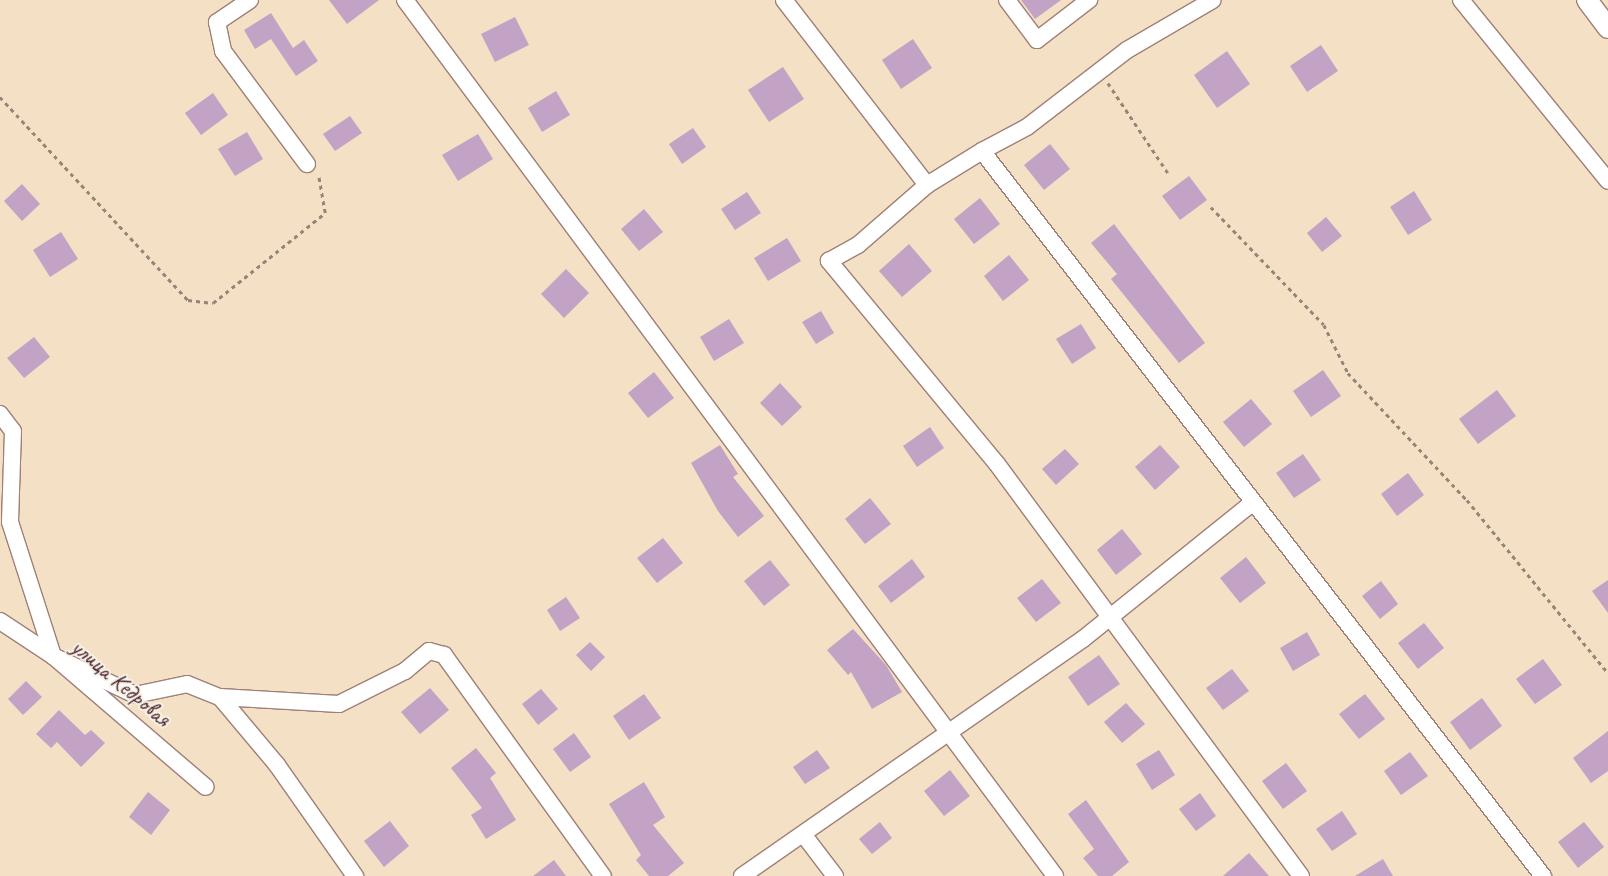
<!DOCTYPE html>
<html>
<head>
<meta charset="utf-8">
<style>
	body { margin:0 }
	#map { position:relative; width:1608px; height:876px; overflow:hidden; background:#f4e0c5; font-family:Caveat,sans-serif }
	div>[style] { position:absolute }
	.building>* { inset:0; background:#c2a2c5 }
	.path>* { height:2.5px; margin-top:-1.25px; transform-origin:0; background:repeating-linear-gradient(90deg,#9f8078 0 4px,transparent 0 8px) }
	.roads { filter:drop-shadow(1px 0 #9f8078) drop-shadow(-1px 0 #9f8078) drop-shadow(0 1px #9f8078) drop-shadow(0 -1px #9f8078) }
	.minor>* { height:16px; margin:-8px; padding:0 8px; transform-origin:8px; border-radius:8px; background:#fff }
	.major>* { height:20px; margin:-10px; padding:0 10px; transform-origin:10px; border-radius:10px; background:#fff }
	span { translate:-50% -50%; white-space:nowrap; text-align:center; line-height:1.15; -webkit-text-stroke:4px #f7f3e8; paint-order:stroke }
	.street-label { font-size:24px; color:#4a1f2b }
</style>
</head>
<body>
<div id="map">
	<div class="building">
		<div style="clip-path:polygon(329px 0,379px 0,347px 24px)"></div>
		<div style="clip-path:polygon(1021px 0,1061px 0,1035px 19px)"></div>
		<div style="clip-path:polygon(271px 13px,293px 48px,304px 40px,318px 61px,296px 76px,271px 39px,255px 49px,244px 30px)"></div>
		<div style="clip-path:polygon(515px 17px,529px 45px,495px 62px,481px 34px)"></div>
		<div style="clip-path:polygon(913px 39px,932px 68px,901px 89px,882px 60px)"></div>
		<div style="clip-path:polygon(1321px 45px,1338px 71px,1307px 92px,1290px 66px)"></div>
		<div style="clip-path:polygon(1227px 51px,1250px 84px,1217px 108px,1194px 75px)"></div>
		<div style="clip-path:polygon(783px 67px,804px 99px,769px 122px,748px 90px)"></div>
		<div style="clip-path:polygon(556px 91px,570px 115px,542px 132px,528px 108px)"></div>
		<div style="clip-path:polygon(213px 93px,228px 115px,201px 135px,185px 113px)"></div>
		<div style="clip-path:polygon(350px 116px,362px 133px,335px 151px,323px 134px)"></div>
		<div style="clip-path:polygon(693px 128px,706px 147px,682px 164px,669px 144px)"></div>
		<div style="clip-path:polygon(247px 132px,263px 159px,235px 176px,218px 149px)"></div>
		<div style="clip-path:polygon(478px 134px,493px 159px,458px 181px,442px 155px)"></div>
		<div style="clip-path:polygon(1050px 144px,1070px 169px,1044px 190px,1024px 165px)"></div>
		<div style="clip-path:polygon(1189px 176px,1207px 200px,1180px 220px,1162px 196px)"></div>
		<div style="clip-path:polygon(22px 184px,40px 204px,22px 221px,4px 201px)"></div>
		<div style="clip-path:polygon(1414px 191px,1432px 220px,1408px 235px,1390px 207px)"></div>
		<div style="clip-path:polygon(747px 192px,761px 213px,735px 230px,721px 209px)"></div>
		<div style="clip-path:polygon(980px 198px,1000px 224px,974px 244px,954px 219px)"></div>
		<div style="clip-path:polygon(644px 209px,663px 232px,639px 251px,621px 229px)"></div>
		<div style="clip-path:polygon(1326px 217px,1342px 236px,1322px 252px,1307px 233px)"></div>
		<div style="clip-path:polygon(1114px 224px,1205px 343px,1179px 363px,1111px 279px,1117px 274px,1091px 243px)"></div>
		<div style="clip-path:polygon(61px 232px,78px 259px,50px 277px,33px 250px)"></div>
		<div style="clip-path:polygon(787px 238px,801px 261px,768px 281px,754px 258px)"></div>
		<div style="clip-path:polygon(909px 244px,932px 271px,902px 297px,879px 271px)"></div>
		<div style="clip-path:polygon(1009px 255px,1029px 280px,1003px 301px,984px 276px)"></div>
		<div style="clip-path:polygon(566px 269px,589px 293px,564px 318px,541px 294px)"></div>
		<div style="clip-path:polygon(821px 311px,834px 333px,816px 344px,802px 322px)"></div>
		<div style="clip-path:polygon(729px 319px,744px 343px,714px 361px,700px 337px)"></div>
		<div style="clip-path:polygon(1081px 324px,1096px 348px,1072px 364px,1056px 339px)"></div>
		<div style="clip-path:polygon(34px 337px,50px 357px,24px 378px,7px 358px)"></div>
		<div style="clip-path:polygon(1323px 370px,1341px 396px,1311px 417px,1293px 391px)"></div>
		<div style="clip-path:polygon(654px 372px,674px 398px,648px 418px,628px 393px)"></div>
		<div style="clip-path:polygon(780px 383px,802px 407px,782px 426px,760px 403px)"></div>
		<div style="clip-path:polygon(1497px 390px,1516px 416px,1478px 444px,1459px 419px)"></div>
		<div style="clip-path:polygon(1251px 399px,1272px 424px,1244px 447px,1223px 422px)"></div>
		<div style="clip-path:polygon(930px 427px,944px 448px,917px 467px,903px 446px)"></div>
		<div style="clip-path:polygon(720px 445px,738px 474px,733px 477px,764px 516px,738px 537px,718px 511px,691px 463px)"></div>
		<div style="clip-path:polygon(1160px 445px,1180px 467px,1155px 490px,1135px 467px)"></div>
		<div style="clip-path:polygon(1065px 449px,1079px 464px,1056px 485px,1042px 469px)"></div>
		<div style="clip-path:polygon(1303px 454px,1321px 480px,1294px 498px,1276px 473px)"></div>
		<div style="clip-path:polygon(1408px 473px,1424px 495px,1397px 516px,1381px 494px)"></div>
		<div style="clip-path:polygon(870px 498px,891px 524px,865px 544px,845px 519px)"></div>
		<div style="clip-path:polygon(1122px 529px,1142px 554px,1116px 575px,1097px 550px)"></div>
		<div style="clip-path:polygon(663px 538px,683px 563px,657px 583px,637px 558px)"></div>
		<div style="clip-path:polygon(1246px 557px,1266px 583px,1240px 603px,1220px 578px)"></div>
		<div style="clip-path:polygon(912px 559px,925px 577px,891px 603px,878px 586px)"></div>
		<div style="clip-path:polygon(770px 560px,790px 585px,764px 606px,744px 581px)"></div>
		<div style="clip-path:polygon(1042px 579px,1061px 603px,1036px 622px,1017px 598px)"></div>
		<div style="clip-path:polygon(1608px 580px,1608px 613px,1592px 591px)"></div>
		<div style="clip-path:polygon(1381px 581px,1398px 604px,1380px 619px,1362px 596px)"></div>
		<div style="clip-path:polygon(566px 597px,580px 618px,560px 631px,547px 610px)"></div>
		<div style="clip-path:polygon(1424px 623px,1444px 648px,1418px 669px,1398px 643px)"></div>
		<div style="clip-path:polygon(853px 629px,886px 665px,902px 692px,872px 709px,851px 672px,848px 675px,827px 650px)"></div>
		<div style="clip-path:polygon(1307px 632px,1320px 655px,1293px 671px,1280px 648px)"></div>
		<div style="clip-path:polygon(590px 642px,605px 657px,591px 671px,576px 655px)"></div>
		<div style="clip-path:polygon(1099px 655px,1120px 684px,1088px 706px,1068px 677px)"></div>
		<div style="clip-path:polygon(1543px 659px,1562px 685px,1535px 704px,1516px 679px)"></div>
		<div style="clip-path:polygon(1232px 669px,1249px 691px,1223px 710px,1206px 688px)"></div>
		<div style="clip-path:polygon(26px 681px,42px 697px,23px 715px,8px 699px)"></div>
		<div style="clip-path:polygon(430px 688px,449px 710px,420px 734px,401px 712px)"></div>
		<div style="clip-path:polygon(541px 689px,558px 709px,538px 725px,522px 704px)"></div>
		<div style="clip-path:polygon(644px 694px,661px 718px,629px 740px,613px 716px)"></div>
		<div style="clip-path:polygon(1365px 694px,1385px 719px,1359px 739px,1339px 714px)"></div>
		<div style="clip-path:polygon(1482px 698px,1502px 726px,1470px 750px,1450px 722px)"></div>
		<div style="clip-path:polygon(1126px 703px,1145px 724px,1122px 743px,1104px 722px)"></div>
		<div style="clip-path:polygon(59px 710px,85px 735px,91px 730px,105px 743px,81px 767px,57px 742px,51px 748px,36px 734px)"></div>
		<div style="clip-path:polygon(1608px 731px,1608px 771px,1591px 783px,1573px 758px)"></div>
		<div style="clip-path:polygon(574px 733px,591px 757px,570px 772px,553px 749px)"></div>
		<div style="clip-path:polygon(476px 748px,496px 773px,490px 778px,516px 820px,486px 839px,471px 815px,482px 808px,451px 768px)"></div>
		<div style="clip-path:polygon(817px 750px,830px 768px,805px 784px,793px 767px)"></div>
		<div style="clip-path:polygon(1159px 750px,1175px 775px,1152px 790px,1136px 764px)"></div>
		<div style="clip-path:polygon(1410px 752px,1428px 776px,1401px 795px,1384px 771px)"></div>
		<div style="clip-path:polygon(1286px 763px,1307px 791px,1283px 809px,1262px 781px)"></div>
		<div style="clip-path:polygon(950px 770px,970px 796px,944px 816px,924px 791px)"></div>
		<div style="clip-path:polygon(644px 782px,665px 817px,653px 825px,684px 863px,668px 876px,649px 876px,636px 860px,641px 855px,609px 804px)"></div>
		<div style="clip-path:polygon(148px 792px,170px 810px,151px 835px,129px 817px)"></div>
		<div style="clip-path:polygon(1200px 793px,1216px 816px,1196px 831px,1179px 809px)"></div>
		<div style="clip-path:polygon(1086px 800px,1129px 862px,1112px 876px,1098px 876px,1083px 858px,1094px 849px,1068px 814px)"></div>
		<div style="clip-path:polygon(1342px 811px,1357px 834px,1332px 851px,1316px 829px)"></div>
		<div style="clip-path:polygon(390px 821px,409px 846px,384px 867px,364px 841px)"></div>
		<div style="clip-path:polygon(880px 822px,892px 838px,872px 854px,859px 839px)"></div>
		<div style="clip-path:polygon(1584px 822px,1604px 847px,1578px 868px,1558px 842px)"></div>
		<div style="clip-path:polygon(1249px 853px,1269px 876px,1223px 876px)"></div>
		<div style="clip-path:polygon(1383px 859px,1393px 876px,1355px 876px)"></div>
		<div style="clip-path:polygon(554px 860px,566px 876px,533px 876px)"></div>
	</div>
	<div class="path">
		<div style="left:1108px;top:83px;width:108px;rotate:56.3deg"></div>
		<div style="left:0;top:97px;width:277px;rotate:47.2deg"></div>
		<div style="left:188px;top:300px;width:25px;rotate:7deg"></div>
		<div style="left:213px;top:303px;width:144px;rotate:-38.8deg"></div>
		<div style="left:325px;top:213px;width:39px;rotate:-100deg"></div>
		<div style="left:1211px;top:207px;width:163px;rotate:46.2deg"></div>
		<div style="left:1324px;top:325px;width:54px;rotate:63.4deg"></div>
		<div style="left:1348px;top:373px;width:174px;rotate:46.9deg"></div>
		<div style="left:1467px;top:500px;width:223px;rotate:50.8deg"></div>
	</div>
	<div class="roads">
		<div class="minor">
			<div style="left:250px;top:0;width:40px;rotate:146deg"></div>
			<div style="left:217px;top:22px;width:30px;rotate:78deg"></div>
			<div style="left:223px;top:51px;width:141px;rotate:53.4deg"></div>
			<div style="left:405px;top:0;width:1091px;rotate:53.42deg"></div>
			<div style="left:784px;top:0;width:234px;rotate:52.3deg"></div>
			<div style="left:1007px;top:0;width:50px;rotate:53.1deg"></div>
			<div style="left:1037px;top:40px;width:66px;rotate:-37.6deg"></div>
			<div style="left:1461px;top:0;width:233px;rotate:50.9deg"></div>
			<div style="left:982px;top:151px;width:51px;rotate:-28.1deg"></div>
			<div style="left:1027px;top:127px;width:126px;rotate:-37.6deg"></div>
			<div style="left:1127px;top:50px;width:99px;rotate:-30.2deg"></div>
			<div style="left:0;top:414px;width:21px;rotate:53deg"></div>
			<div style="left:13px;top:431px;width:91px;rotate:91.9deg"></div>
			<div style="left:10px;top:522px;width:141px;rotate:72.2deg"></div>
			<div style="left:53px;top:656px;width:91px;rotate:25.4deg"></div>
			<div style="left:135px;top:695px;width:53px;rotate:-11.9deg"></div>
			<div style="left:187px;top:684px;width:35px;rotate:22deg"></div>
			<div style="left:220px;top:697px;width:89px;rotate:50deg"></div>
			<div style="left:277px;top:765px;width:136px;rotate:54.9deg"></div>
			<div style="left:0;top:621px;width:64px;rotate:33.4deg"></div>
			<div style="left:53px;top:656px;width:201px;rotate:40.6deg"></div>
			<div style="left:220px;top:697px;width:119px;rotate:3.4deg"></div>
			<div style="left:339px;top:704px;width:74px;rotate:-26.6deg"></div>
			<div style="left:405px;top:671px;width:31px;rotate:-40deg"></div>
			<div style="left:429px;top:651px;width:16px;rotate:15deg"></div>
			<div style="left:444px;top:655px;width:272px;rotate:54.3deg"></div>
			<div style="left:803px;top:834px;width:53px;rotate:52.7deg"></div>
			<div style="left:742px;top:876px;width:415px;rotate:-34.8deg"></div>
			<div style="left:1083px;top:639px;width:217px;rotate:-38.8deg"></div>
			<div style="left:1301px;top:876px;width:512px;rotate:-126.42deg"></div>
			<div style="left:997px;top:464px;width:264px;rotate:-129.6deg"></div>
			<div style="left:829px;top:261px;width:33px;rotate:-29deg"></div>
			<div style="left:858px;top:245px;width:91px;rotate:-41deg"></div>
			<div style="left:927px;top:185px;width:65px;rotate:-31.7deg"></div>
			<div style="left:982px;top:151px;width:917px;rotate:52.27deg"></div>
		</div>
		<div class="major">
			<div style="left:1587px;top:0;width:35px;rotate:53deg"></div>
		</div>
	</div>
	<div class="street-label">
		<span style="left:121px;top:683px;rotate:40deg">улица Кедровая</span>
	</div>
</div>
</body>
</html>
